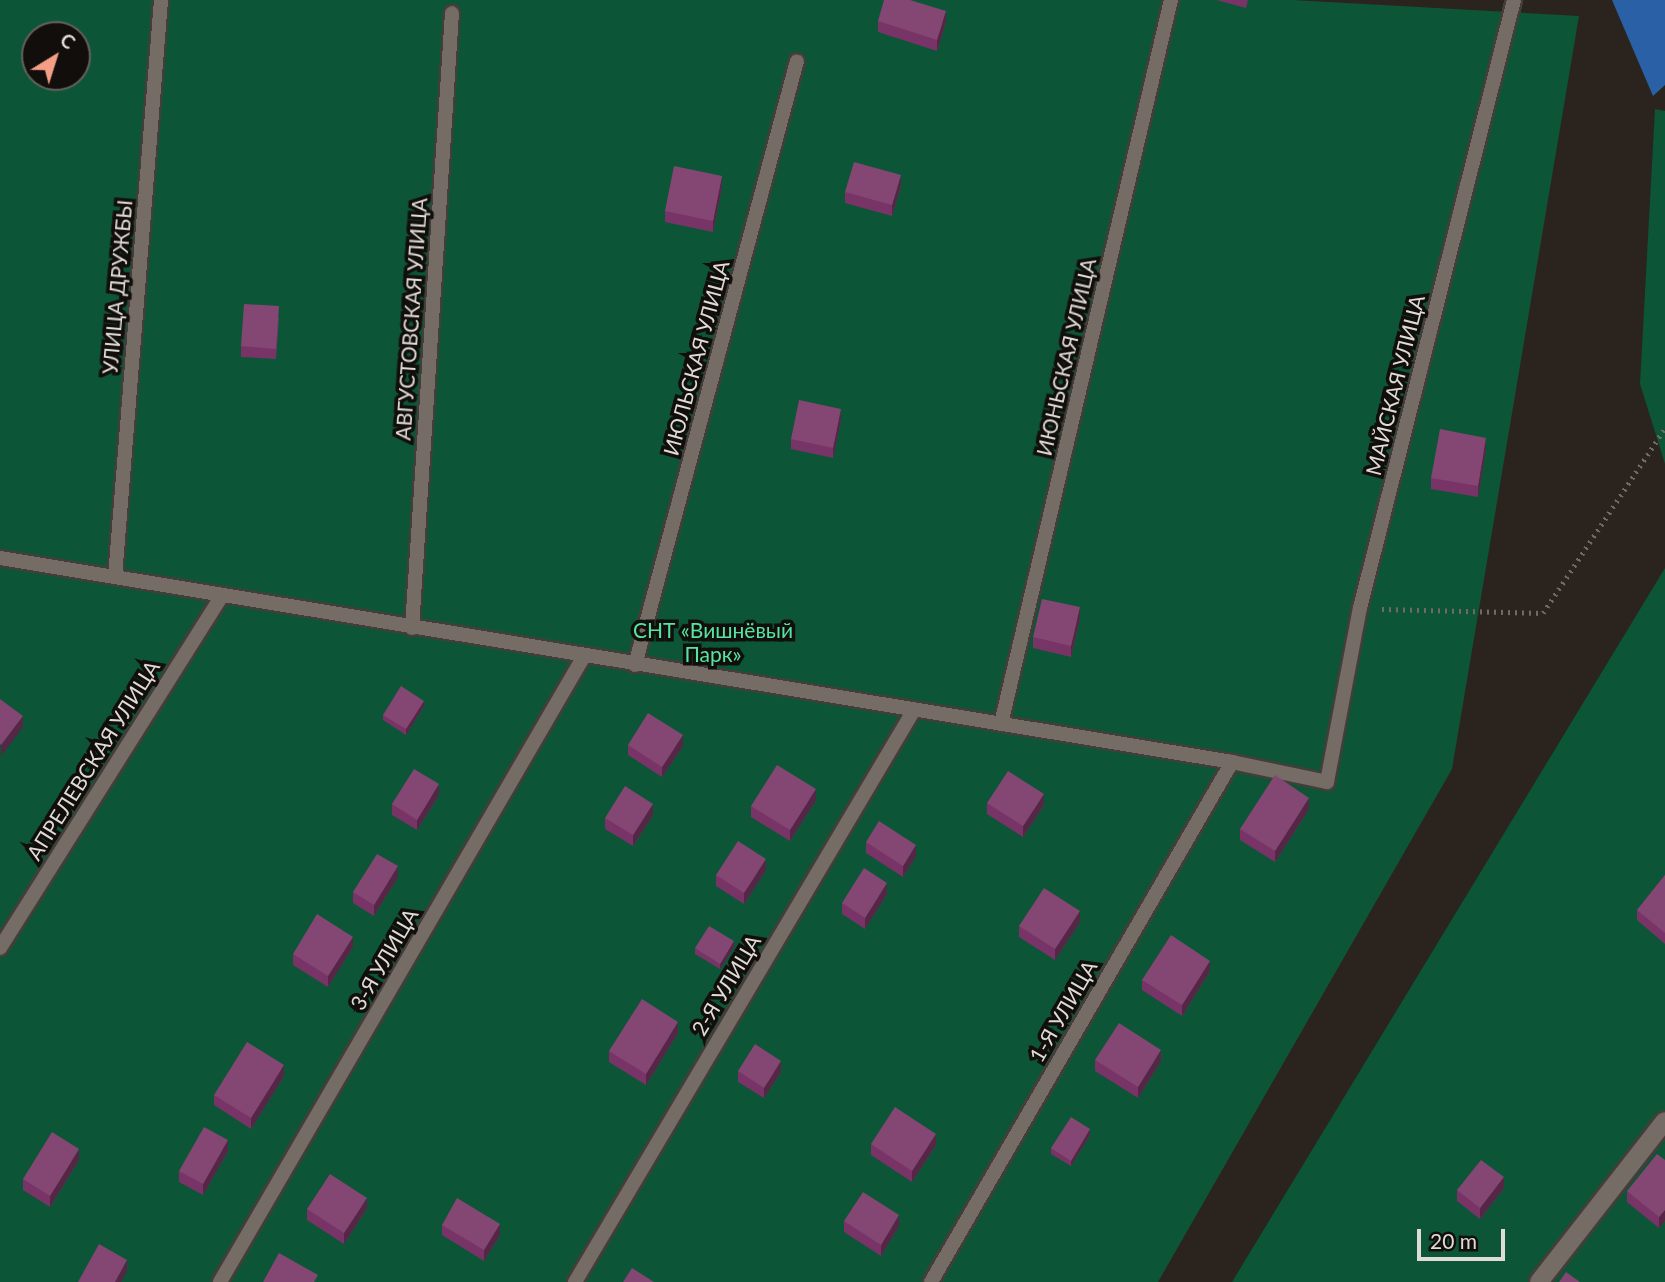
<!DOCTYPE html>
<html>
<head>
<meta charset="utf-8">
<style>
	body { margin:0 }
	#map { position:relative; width:1665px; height:1282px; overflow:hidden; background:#2b241e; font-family:Lato,sans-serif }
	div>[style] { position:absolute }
	.green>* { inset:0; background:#0c5537 }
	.water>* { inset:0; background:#2a61a6 }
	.path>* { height:4.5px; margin-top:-2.25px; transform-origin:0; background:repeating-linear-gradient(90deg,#706a65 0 2px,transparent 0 7px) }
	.roads { filter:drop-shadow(2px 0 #443e3a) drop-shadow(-2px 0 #443e3a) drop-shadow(0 2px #443e3a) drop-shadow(0 -2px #443e3a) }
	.service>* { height:14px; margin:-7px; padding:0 7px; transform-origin:7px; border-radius:7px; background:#746c65 }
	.minor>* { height:18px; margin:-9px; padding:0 9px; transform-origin:9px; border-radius:9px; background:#746c65 }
	.wall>* { inset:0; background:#793467 }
	.shaded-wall>* { inset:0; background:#552645 }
	.building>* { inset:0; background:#844673 }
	span { translate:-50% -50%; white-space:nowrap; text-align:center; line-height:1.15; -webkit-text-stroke:7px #110e0b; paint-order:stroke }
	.street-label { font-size:21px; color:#dfdbd7 }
	.park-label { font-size:21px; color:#56e4a2 }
	.north { position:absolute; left:21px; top:21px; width:70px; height:70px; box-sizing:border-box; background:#110e0b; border:2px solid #63605d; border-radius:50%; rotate:38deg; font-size:19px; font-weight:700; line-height:28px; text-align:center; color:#dfdbd7 }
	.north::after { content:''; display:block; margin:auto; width:24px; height:32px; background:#f49e88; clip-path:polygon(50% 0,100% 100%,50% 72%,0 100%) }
	.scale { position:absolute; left:1417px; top:1229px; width:88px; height:32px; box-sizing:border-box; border:4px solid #dfdbd7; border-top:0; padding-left:9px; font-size:21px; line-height:24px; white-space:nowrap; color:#dfdbd7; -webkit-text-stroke:5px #110e0b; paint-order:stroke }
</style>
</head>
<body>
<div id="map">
	<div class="green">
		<div style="clip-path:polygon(evenodd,0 0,1292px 0,1579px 16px,1452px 769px,1158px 1282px,0 1282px,0 0,35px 35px,77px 35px,77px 77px,35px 77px,35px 35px)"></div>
		<div style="clip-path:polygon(1655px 109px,1665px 111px,1665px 464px,1640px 384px)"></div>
		<div style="clip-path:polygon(1665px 568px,1665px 1282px,1232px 1282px)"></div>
	</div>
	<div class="water">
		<div style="clip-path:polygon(1612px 0,1665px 0,1665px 85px,1653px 96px)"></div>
	</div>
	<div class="path">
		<div style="left:1382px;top:609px;width:161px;rotate:1.4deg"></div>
		<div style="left:1543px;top:613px;width:222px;rotate:-56.6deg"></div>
	</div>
	<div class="roads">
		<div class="service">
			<div style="left:0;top:558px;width:1249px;rotate:9.4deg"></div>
			<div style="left:1232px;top:762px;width:97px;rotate:11.9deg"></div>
			<div style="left:1327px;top:782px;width:177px;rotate:-79.3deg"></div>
			<div style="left:1360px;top:608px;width:627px;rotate:-75.79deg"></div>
			<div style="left:115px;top:577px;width:579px;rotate:-85.44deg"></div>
			<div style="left:412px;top:628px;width:616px;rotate:-86.28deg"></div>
			<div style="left:635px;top:665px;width:625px;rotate:-74.99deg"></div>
			<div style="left:1001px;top:724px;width:744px;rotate:-76.79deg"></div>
			<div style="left:0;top:948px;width:417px;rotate:-57.8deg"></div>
			<div style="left:220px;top:1282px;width:724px;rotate:-59.82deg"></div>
			<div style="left:575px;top:1282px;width:665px;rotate:-59.35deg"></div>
			<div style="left:931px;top:1282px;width:601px;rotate:-59.94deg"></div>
		</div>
		<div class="minor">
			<div style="left:1539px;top:1282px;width:204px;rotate:-52deg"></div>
		</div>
	</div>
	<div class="wall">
		<div style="clip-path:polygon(1216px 0,1248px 0,1246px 8px)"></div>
		<div style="clip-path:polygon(878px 21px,946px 22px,937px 51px,878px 32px)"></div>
		<div style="clip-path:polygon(901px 186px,892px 216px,845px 203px,845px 192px)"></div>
		<div style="clip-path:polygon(722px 187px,713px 232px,665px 222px,665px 211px)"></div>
		<div style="clip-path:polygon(279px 317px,276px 359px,241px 357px,241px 346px)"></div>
		<div style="clip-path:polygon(841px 420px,833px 458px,791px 449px,791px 439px)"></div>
		<div style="clip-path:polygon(1486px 449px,1478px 497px,1431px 489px,1431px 478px)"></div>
		<div style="clip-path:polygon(1080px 618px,1071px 657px,1033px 648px,1033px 637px)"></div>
		<div style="clip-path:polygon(424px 706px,406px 735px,383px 720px,383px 715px)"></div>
		<div style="clip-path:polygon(628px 745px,683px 746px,662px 777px,628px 755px)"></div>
		<div style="clip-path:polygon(439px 795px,417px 830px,392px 815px,392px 804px)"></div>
		<div style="clip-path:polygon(816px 800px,790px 841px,751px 817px,751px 806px)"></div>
		<div style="clip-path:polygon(987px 803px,1044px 805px,1023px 837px,987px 814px)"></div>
		<div style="clip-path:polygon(1309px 809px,1275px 862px,1240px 840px,1240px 829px)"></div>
		<div style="clip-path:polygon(653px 815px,633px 846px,605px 829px,605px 818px)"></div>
		<div style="clip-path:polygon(866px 842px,916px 856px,903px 877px,866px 853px)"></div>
		<div style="clip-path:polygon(766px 870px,744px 904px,716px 886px,716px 875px)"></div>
		<div style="clip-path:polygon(1665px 875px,1665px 944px,1637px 920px,1637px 910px)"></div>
		<div style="clip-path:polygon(398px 877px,374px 916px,353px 903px,353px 892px)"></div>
		<div style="clip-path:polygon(887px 894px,865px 929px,842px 914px,842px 903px)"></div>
		<div style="clip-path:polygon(1080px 922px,1055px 960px,1019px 937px,1019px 926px)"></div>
		<div style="clip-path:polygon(353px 947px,328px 987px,293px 965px,293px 954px)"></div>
		<div style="clip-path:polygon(734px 947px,720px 969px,695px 954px,695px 948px)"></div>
		<div style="clip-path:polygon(1210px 971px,1182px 1016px,1142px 990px,1142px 980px)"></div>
		<div style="clip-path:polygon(678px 1033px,646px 1085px,609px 1062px,609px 1051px)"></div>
		<div style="clip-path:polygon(1095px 1060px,1161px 1061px,1138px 1098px,1095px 1071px)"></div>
		<div style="clip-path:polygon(738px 1071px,781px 1072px,764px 1098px,738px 1082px)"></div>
		<div style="clip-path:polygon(284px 1076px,251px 1129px,214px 1105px,214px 1095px)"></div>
		<div style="clip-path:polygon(1090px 1135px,1071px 1166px,1051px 1154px,1051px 1148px)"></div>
		<div style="clip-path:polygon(871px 1144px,936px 1145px,912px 1182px,871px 1155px)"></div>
		<div style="clip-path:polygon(228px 1151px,203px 1195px,179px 1182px,179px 1171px)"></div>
		<div style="clip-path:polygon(79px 1160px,50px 1207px,23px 1190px,23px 1179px)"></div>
		<div style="clip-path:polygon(1665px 1160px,1665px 1221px,1659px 1228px,1627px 1202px,1627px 1191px)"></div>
		<div style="clip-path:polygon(1504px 1188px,1480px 1219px,1457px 1201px,1457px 1190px)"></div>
		<div style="clip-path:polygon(367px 1208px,344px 1244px,307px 1220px,307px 1209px)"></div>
		<div style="clip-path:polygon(844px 1221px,899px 1226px,881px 1256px,844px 1232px)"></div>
		<div style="clip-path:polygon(442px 1225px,500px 1235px,484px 1261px,442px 1235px)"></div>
	</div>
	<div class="shaded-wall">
		<div style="clip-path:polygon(946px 11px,946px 22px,937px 51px,937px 40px)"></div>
		<div style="clip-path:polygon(901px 175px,901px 186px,892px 216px,892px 205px)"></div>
		<div style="clip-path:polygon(722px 176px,722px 187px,713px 232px,713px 221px)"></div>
		<div style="clip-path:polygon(841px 409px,841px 420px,833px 458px,833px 448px)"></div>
		<div style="clip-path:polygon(1486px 438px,1486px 449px,1478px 497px,1478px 486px)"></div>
		<div style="clip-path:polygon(1080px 607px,1080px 618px,1071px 657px,1071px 646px)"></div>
		<div style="clip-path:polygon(424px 701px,424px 706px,406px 735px,406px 729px)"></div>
		<div style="clip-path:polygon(23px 716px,23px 727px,1px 756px,1px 745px)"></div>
		<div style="clip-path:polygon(683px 735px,683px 746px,662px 777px,662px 767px)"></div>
		<div style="clip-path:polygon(439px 784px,439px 795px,417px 830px,417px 820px)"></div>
		<div style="clip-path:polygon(816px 789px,816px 800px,790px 841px,790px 830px)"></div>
		<div style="clip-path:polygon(1044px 794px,1044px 805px,1023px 837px,1023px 826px)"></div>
		<div style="clip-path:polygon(1309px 798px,1309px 809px,1275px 862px,1275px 851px)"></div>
		<div style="clip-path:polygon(653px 804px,653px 815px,633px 846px,633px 835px)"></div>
		<div style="clip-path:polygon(916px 845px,916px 856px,903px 877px,903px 866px)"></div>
		<div style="clip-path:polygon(766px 859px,766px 870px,744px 904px,744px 893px)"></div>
		<div style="clip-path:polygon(398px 866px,398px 877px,374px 916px,374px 905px)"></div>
		<div style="clip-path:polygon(887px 883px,887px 894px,865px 929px,865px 918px)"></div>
		<div style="clip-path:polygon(1080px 911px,1080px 922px,1055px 960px,1055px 949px)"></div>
		<div style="clip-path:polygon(353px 937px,353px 947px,328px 987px,328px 976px)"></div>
		<div style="clip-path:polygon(734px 941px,734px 947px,720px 969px,720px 964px)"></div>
		<div style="clip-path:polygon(1210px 961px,1210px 971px,1182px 1016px,1182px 1005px)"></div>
		<div style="clip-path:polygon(678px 1022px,678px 1033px,646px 1085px,646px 1074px)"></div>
		<div style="clip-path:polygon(1161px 1050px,1161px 1061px,1138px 1098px,1138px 1087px)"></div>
		<div style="clip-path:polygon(781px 1061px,781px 1072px,764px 1098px,764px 1088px)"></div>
		<div style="clip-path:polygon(284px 1065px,284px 1076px,251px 1129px,251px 1118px)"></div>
		<div style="clip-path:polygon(1090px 1129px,1090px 1135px,1071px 1166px,1071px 1161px)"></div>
		<div style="clip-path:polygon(936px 1134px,936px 1145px,912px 1182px,912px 1171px)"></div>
		<div style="clip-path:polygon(228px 1140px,228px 1151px,203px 1195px,203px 1184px)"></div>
		<div style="clip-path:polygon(79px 1149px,79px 1160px,50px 1207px,50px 1196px)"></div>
		<div style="clip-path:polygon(1504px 1177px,1504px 1188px,1480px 1219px,1480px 1208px)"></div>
		<div style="clip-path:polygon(367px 1198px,367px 1208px,344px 1244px,344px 1233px)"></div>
		<div style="clip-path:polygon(1665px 1210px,1665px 1221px,1659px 1228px,1659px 1217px)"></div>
		<div style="clip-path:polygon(899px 1215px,899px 1226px,881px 1256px,881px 1245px)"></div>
		<div style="clip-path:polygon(500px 1224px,500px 1235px,484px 1261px,484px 1250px)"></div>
		<div style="clip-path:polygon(127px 1260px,127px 1271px,121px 1282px,115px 1282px)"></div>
	</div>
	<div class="building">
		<div style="clip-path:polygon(884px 0,910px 0,946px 11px,937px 40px,878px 21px)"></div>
		<div style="clip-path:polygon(854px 162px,901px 175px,892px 205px,845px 192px)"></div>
		<div style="clip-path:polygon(674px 166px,722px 176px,713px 221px,665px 211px)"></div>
		<div style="clip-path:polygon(244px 304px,279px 306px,276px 349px,241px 346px)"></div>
		<div style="clip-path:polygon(799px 400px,841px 409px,833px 448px,791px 439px)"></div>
		<div style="clip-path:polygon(1440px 429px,1486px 438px,1478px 486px,1431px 478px)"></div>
		<div style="clip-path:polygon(1042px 599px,1080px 607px,1071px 646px,1033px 637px)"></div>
		<div style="clip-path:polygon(401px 686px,424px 701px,406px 729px,383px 715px)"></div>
		<div style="clip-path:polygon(0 699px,23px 716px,1px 745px,0 744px)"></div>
		<div style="clip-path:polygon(648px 713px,683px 735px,662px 767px,628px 745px)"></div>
		<div style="clip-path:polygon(777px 765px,816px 789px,790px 830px,751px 806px)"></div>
		<div style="clip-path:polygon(414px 769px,439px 784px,417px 820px,392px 804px)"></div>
		<div style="clip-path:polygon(1008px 771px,1044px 794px,1023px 826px,987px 803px)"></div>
		<div style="clip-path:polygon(1275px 775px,1309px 798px,1275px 851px,1240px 829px)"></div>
		<div style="clip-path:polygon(625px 786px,653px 804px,633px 835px,605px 818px)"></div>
		<div style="clip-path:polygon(879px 821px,916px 845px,903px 866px,866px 842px)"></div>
		<div style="clip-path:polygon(738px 841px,766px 859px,744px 893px,716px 875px)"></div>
		<div style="clip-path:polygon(377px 854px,398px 866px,374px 905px,353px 892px)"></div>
		<div style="clip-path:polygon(864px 868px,887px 883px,865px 918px,842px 903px)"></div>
		<div style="clip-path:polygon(1665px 875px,1665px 933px,1637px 910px)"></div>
		<div style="clip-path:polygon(1044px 888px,1080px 911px,1055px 949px,1019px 926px)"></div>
		<div style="clip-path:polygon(317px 914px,353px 937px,328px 976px,293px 954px)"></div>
		<div style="clip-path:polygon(709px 926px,734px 941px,720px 964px,695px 948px)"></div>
		<div style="clip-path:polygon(1171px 935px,1210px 961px,1182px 1005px,1142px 980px)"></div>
		<div style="clip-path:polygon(642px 999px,678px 1022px,646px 1074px,609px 1051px)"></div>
		<div style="clip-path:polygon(1119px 1023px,1161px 1050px,1138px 1087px,1095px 1060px)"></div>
		<div style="clip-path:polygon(247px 1042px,284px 1065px,251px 1118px,214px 1095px)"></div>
		<div style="clip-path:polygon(755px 1044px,781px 1061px,764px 1088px,738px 1071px)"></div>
		<div style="clip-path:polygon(895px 1107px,936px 1134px,912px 1171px,871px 1144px)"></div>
		<div style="clip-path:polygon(1071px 1117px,1090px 1129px,1071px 1161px,1051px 1148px)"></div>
		<div style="clip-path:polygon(204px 1127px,228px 1140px,203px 1184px,179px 1171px)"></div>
		<div style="clip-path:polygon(52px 1132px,79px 1149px,50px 1196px,23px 1179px)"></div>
		<div style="clip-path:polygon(1657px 1154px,1665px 1160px,1665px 1210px,1659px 1217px,1627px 1191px)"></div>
		<div style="clip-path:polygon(1481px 1160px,1504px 1177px,1480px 1208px,1457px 1190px)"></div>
		<div style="clip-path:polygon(330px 1174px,367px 1198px,344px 1233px,307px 1209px)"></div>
		<div style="clip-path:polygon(863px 1192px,899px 1215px,881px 1245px,844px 1221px)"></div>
		<div style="clip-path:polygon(457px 1198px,500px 1224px,484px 1250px,442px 1225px)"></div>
		<div style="clip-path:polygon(99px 1244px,127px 1260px,115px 1282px,78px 1282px)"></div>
		<div style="clip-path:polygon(279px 1253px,318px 1275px,314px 1282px,263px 1282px)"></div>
		<div style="clip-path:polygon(632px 1268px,654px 1282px,623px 1282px)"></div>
		<div style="clip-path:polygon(1566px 1272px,1580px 1282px,1559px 1282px)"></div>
	</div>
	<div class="street-label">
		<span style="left:117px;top:287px;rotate:-85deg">УЛИЦА ДРУЖБЫ</span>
		<span style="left:411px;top:319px;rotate:-86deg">АВГУСТОВСКАЯ УЛИЦА</span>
		<span style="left:1066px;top:357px;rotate:-77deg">ИЮНЬСКАЯ УЛИЦА</span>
		<span style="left:696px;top:358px;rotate:-75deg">ИЮЛЬСКАЯ УЛИЦА</span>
		<span style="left:1395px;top:385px;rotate:-76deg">МАЙСКАЯ УЛИЦА</span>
		<span style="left:93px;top:760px;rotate:-58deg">АПРЕЛЕВСКАЯ УЛИЦА</span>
		<span style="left:384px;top:959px;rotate:-60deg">3-Я УЛИЦА</span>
		<span style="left:726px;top:985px;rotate:-59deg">2-Я УЛИЦА</span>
		<span style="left:1063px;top:1011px;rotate:-60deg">1-Я УЛИЦА</span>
	</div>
	<div class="park-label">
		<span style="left:713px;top:642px">СНТ «Вишнёвый<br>Парк»</span>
	</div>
	<div class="north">С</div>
	<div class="scale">20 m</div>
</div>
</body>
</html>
